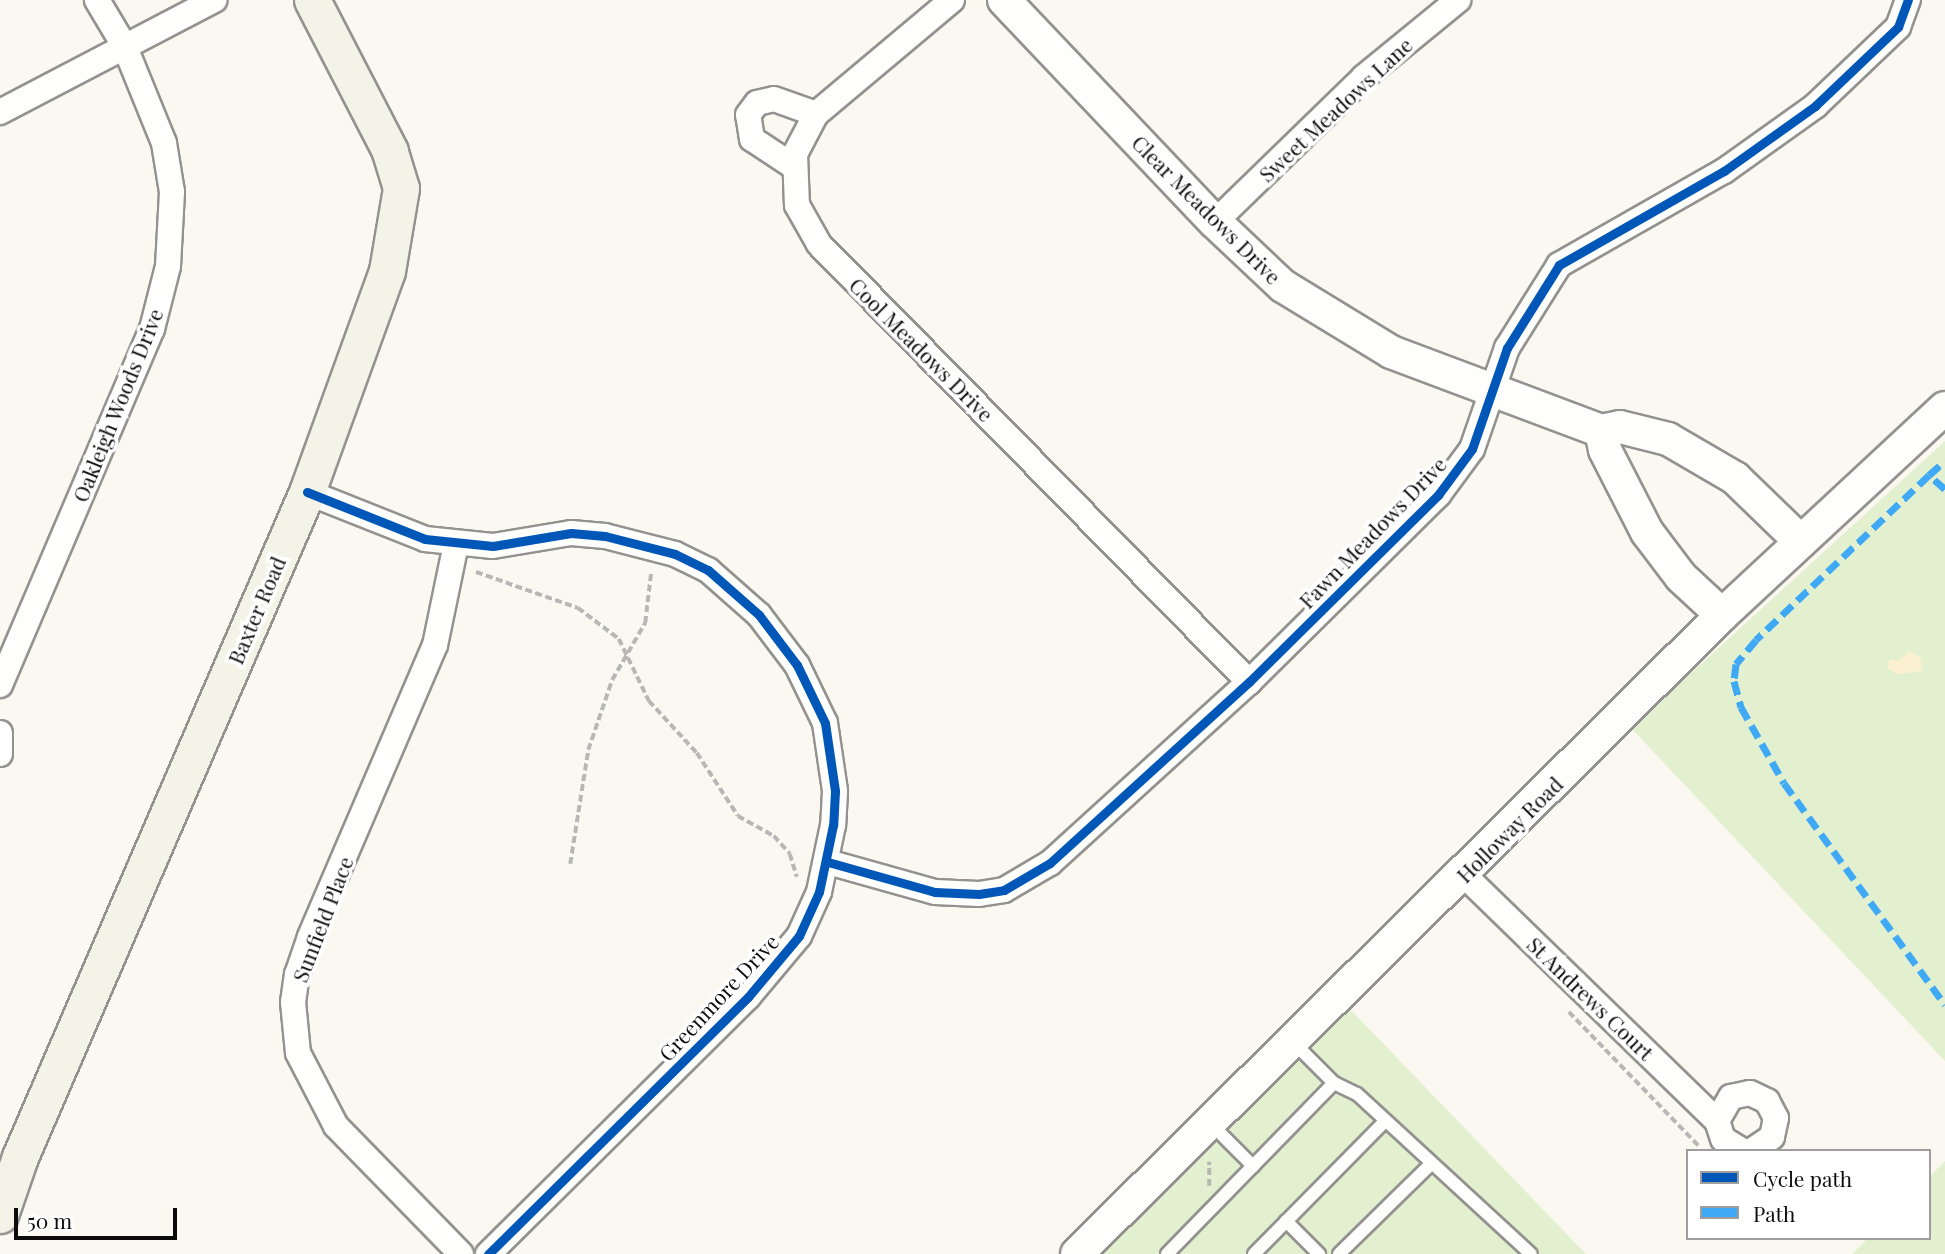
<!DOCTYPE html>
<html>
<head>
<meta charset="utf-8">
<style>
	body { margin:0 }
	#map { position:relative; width:1945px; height:1254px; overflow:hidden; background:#faf8f0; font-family:"Playfair Display",serif }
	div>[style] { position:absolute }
	.green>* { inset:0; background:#e3f0cf }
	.sand>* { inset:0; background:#fbf1d0 }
	.path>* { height:3.5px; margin-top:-1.75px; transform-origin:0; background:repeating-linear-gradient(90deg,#b7b7b5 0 7px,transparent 0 10.5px) }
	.roads { filter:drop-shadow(2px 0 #93928f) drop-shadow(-2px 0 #93928f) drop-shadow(0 2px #93928f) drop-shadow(0 -2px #93928f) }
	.service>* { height:12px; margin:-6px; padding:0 6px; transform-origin:6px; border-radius:6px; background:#fefefd }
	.minor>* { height:24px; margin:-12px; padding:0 12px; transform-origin:12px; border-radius:12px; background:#fefefd }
	.tertiary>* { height:32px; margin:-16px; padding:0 16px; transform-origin:16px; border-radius:16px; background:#fefefd }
	.secondary>* { height:35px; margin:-17.5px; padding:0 17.5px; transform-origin:17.5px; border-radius:17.5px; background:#f4f3e8 }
	.quiet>* { height:7px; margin-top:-3.5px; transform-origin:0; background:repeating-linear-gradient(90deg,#3fa9f5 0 14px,transparent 0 21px) }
	.cycleway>* { height:9px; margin:-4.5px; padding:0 4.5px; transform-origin:4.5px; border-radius:4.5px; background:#0057b8 }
	span { translate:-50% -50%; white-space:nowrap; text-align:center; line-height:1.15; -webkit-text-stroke:7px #fff; paint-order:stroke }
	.street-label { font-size:21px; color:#0c0c0c }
	.legend { position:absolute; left:1686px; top:1149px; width:245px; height:91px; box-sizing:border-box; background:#fff; border:2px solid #9e9e9e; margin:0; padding:9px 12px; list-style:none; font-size:21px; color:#0c0c0c }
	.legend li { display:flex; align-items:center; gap:14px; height:35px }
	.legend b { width:35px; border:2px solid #9e9e9e }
	.scale { position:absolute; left:14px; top:1208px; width:163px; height:32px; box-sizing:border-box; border:4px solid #0c0c0c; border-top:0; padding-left:9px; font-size:21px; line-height:24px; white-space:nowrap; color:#0c0c0c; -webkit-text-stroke:5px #fff; paint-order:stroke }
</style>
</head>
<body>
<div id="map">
	<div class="green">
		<div style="clip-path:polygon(1945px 441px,1945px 1061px,1631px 728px)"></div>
		<div style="clip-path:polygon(1349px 1008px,1586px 1254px,1103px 1254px)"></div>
		<div style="clip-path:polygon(1945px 1161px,1945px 1254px,1852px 1254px,1868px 1238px,1929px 1238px,1929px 1177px)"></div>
	</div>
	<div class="sand">
		<div style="clip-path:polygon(1909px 651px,1921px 658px,1922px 671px,1896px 674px,1888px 669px,1889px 659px,1898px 661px)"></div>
	</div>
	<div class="path">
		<div style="left:476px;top:572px;width:108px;rotate:19.4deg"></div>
		<div style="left:578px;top:608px;width:51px;rotate:37.1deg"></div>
		<div style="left:619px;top:639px;width:69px;rotate:64.2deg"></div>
		<div style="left:649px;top:701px;width:71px;rotate:47.3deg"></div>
		<div style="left:697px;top:753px;width:75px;rotate:56.9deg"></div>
		<div style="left:738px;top:816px;width:41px;rotate:29.1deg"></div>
		<div style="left:774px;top:836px;width:24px;rotate:48deg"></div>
		<div style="left:790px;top:854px;width:24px;rotate:73deg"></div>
		<div style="left:570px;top:864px;width:115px;rotate:-81deg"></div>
		<div style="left:588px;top:750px;width:74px;rotate:-71.1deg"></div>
		<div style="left:612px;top:680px;width:66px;rotate:-59.9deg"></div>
		<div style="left:645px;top:623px;width:51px;rotate:-83.3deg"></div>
		<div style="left:1569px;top:1012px;width:188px;rotate:45.9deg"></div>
		<div style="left:1209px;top:1186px;width:24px;rotate:-90deg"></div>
	</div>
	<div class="roads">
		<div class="service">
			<div style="left:1292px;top:1041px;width:59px;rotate:45deg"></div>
			<div style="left:1334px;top:1083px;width:25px;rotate:26deg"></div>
			<div style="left:1357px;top:1094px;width:236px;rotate:42.6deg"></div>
			<div style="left:1210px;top:1123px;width:61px;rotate:45deg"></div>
			<div style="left:1286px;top:1221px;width:47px;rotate:45deg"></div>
			<div style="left:1167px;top:1254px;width:239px;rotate:-45.7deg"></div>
			<div style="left:1254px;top:1254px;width:187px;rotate:-45.4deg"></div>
			<div style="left:1339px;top:1254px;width:127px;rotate:-44.4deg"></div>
		</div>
		<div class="minor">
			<div style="left:952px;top:0;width:177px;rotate:140deg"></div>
			<div style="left:816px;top:114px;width:45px;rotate:117.7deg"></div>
			<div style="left:795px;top:154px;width:51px;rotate:87.8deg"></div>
			<div style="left:797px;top:205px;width:45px;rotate:60.6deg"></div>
			<div style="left:819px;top:244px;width:614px;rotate:45.53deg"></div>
			<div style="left:0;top:112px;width:242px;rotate:-27.6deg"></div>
			<div style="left:793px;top:166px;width:49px;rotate:-146.6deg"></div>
			<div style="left:752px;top:139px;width:24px;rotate:-99deg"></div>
			<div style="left:748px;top:115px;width:15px;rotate:-53deg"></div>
			<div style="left:757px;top:103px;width:17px;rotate:-13deg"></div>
			<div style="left:774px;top:99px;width:45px;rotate:19.7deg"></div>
			<div style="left:1215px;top:222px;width:208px;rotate:-44.2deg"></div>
			<div style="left:1364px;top:77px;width:122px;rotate:-39.3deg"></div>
			<div style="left:307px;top:492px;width:127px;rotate:21.7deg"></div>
			<div style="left:425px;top:539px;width:68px;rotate:5.9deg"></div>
			<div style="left:493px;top:546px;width:79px;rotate:-9.5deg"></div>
			<div style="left:571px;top:533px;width:34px;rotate:5deg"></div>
			<div style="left:605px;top:536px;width:72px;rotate:14.4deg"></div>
			<div style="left:675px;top:554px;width:37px;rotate:26deg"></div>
			<div style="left:708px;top:570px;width:68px;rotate:41.4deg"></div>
			<div style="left:759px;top:615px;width:63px;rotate:52.8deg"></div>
			<div style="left:797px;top:665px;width:64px;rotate:64.2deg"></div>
			<div style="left:825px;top:723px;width:69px;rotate:81.6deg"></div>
			<div style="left:835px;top:791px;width:34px;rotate:93deg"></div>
			<div style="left:833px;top:825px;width:68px;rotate:101.8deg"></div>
			<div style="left:819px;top:892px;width:48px;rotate:114.4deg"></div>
			<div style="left:799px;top:936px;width:80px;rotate:129.9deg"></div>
			<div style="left:748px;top:997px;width:366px;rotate:135.3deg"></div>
			<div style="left:456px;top:544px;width:103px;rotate:101.7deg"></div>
			<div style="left:435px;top:645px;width:318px;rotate:113.2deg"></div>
			<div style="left:310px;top:937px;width:39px;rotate:109deg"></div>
			<div style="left:297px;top:974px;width:28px;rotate:98deg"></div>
			<div style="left:293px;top:1002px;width:51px;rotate:84.4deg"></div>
			<div style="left:298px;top:1053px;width:82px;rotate:62.5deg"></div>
			<div style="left:336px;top:1126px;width:179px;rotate:45.7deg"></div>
			<div style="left:0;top:685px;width:387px;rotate:-66.9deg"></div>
			<div style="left:152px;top:329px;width:65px;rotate:-75.7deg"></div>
			<div style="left:168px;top:266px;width:74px;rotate:-86.9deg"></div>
			<div style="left:172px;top:192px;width:50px;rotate:-99.3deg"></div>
			<div style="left:164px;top:143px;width:104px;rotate:-112.1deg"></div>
			<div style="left:125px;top:47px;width:55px;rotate:-120.8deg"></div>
			<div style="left:0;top:733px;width:21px;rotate:90deg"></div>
			<div style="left:828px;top:862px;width:111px;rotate:15.7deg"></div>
			<div style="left:935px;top:892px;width:44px;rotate:2.6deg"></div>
			<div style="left:979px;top:894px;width:25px;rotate:-9deg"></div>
			<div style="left:1004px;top:890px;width:53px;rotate:-30.4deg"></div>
			<div style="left:1050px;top:863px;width:269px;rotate:-42.3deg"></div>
			<div style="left:1249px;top:682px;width:266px;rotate:-44.7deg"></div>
			<div style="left:1438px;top:495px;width:57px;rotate:-53.5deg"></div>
			<div style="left:1472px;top:449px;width:107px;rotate:-70.9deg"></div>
			<div style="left:1507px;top:348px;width:98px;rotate:-57.9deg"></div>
			<div style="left:1559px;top:265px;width:190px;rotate:-29.7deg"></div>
			<div style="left:1724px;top:171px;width:112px;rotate:-35.5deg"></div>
			<div style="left:1815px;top:106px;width:115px;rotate:-43.6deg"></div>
			<div style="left:1898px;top:27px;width:29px;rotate:-70deg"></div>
			<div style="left:1464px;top:875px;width:353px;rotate:44.2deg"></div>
			<div style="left:1743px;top:1151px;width:23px;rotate:-149deg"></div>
			<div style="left:1723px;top:1139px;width:19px;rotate:-108deg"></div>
			<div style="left:1717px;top:1121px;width:28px;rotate:-60deg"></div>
			<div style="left:1731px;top:1097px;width:19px;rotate:-12deg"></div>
			<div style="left:1750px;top:1093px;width:19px;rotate:25deg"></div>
			<div style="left:1767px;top:1101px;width:19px;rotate:62deg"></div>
			<div style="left:1776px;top:1118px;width:19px;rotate:102deg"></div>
			<div style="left:1772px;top:1137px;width:25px;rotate:146deg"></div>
		</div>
		<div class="tertiary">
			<div style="left:1004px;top:0;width:306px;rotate:46.5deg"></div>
			<div style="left:1215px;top:222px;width:93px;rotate:43.3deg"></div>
			<div style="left:1283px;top:286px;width:127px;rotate:31.4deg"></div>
			<div style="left:1391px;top:352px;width:224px;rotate:20.6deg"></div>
			<div style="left:1601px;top:431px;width:19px;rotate:-12deg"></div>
			<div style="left:1620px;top:427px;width:49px;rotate:14deg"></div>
			<div style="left:1668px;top:439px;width:78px;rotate:30.2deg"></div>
			<div style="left:1735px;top:478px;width:91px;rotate:44.1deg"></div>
			<div style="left:1601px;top:431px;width:19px;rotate:78deg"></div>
			<div style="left:1605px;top:450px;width:92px;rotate:62.9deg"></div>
			<div style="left:1647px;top:532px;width:56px;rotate:52.9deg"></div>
			<div style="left:1681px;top:577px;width:56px;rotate:42.8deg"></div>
			<div style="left:1077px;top:1254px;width:908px;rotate:-44.73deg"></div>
			<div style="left:1722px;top:615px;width:304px;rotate:-42.9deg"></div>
		</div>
		<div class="secondary">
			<div style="left:0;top:1215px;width:61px;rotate:-71deg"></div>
			<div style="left:20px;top:1157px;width:724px;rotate:-66.66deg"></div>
			<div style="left:307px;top:492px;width:235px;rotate:-70.1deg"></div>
			<div style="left:387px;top:271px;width:84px;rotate:-80.4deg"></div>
			<div style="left:401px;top:188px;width:39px;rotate:-107deg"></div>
			<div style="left:390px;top:151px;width:170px;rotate:-117.3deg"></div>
		</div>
	</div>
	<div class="quiet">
		<div style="left:1929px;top:475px;width:21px;rotate:-41deg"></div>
		<div style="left:1945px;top:489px;width:21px;rotate:-139deg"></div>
		<div style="left:1929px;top:475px;width:239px;rotate:136.4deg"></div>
		<div style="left:1756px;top:640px;width:31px;rotate:130deg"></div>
		<div style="left:1736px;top:664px;width:17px;rotate:97deg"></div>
		<div style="left:1734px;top:681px;width:27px;rotate:75deg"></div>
		<div style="left:1741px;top:707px;width:87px;rotate:60.5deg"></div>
		<div style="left:1784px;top:783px;width:274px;rotate:54deg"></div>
	</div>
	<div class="cycleway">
		<div style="left:307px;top:492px;width:127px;rotate:21.7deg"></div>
		<div style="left:425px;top:539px;width:68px;rotate:5.9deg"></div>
		<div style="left:493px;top:546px;width:79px;rotate:-9.5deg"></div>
		<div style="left:571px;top:533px;width:34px;rotate:5deg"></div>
		<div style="left:605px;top:536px;width:72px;rotate:14.4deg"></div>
		<div style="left:675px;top:554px;width:37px;rotate:26deg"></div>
		<div style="left:708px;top:570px;width:68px;rotate:41.4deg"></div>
		<div style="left:759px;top:615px;width:63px;rotate:52.8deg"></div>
		<div style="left:797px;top:665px;width:64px;rotate:64.2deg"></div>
		<div style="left:825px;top:723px;width:69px;rotate:81.6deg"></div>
		<div style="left:835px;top:791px;width:34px;rotate:93deg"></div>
		<div style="left:833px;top:825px;width:68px;rotate:101.8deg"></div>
		<div style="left:819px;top:892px;width:48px;rotate:114.4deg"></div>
		<div style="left:799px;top:936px;width:80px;rotate:129.9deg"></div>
		<div style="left:748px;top:997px;width:366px;rotate:135.3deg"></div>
		<div style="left:828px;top:862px;width:111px;rotate:15.7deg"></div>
		<div style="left:935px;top:892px;width:44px;rotate:2.6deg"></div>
		<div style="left:979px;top:894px;width:25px;rotate:-9deg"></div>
		<div style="left:1004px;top:890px;width:53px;rotate:-30.4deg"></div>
		<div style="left:1050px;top:863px;width:269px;rotate:-42.3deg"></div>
		<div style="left:1249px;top:682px;width:266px;rotate:-44.7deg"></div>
		<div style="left:1438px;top:495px;width:57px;rotate:-53.5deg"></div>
		<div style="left:1472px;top:449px;width:107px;rotate:-70.9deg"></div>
		<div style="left:1507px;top:348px;width:98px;rotate:-57.9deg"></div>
		<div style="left:1559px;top:265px;width:190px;rotate:-29.7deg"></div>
		<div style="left:1724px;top:171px;width:112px;rotate:-35.5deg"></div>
		<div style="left:1815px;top:106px;width:115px;rotate:-43.6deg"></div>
		<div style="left:1898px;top:27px;width:29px;rotate:-70deg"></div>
	</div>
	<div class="street-label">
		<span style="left:1335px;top:109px;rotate:-43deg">Sweet Meadows Lane</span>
		<span style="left:1207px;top:209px;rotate:45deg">Clear Meadows Drive</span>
		<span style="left:922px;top:349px;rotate:45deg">Cool Meadows Drive</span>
		<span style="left:117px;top:405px;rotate:-68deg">Oakleigh Woods Drive</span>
		<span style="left:1372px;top:532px;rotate:-46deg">Fawn Meadows Drive</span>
		<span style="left:256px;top:610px;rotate:-67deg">Baxter Road</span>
		<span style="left:1509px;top:829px;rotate:-45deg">Holloway Road</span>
		<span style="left:322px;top:919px;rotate:-69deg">Sunfield Place</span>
		<span style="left:718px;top:997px;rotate:-47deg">Greenmore Drive</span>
		<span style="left:1591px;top:998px;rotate:44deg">St Andrews Court</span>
	</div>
	<ul class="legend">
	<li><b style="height:9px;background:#0057b8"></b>Cycle path</li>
	<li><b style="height:9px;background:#3fa9f5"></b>Path</li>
	</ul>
	<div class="scale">50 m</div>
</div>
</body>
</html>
